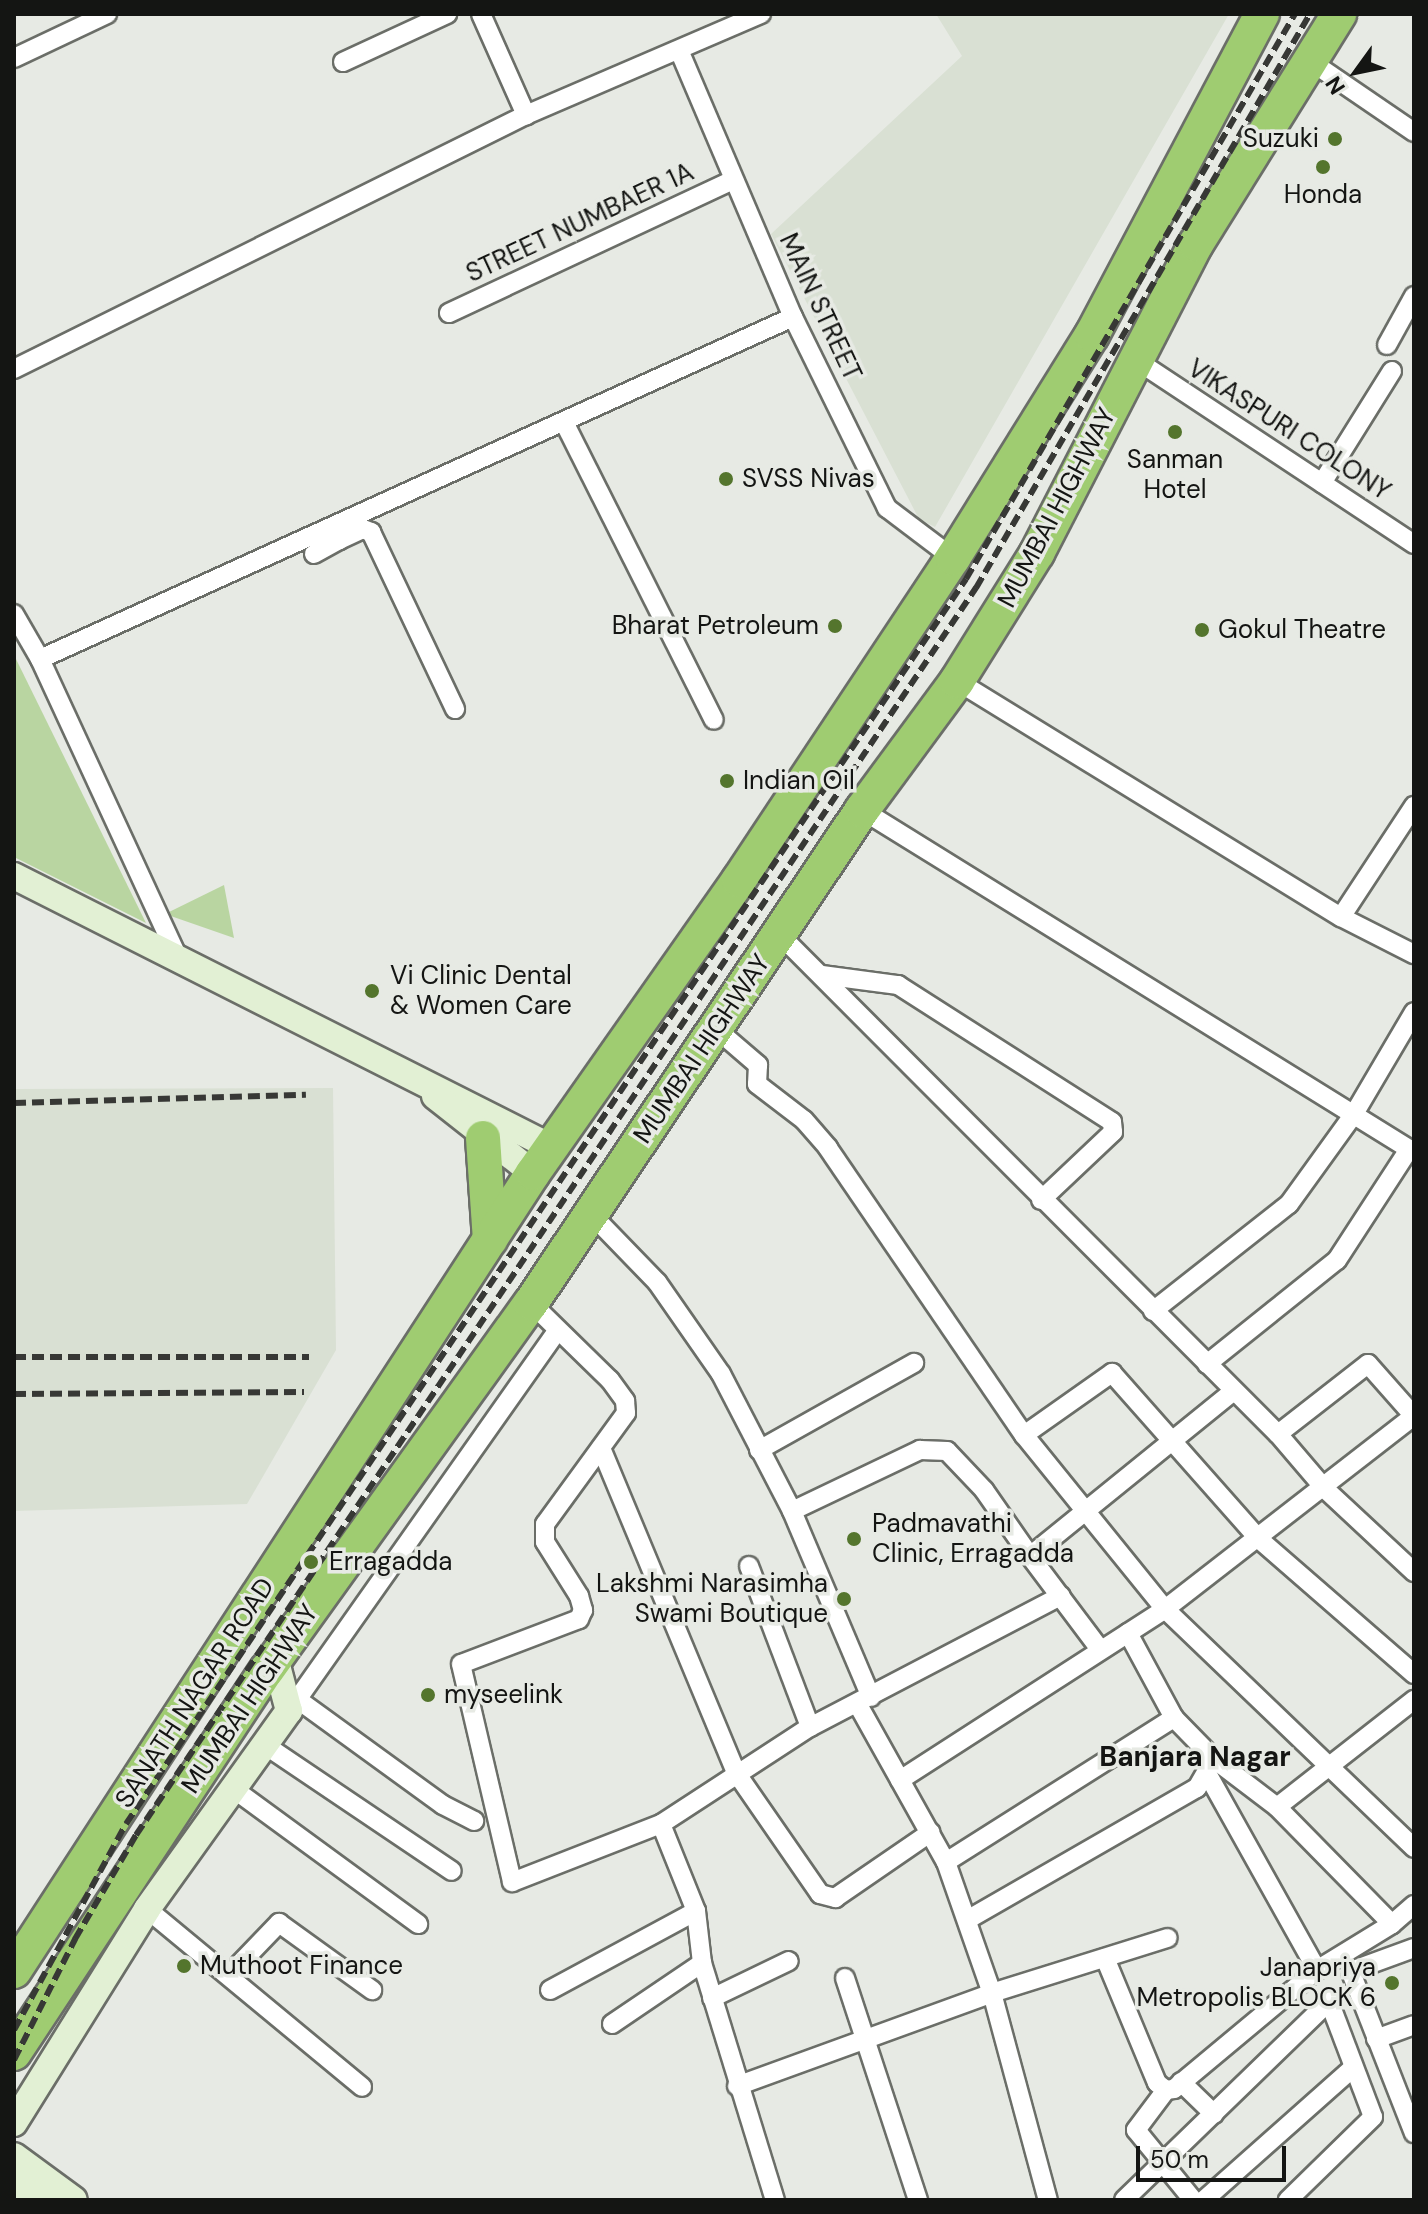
<!DOCTYPE html>
<html>
<head>
<meta charset="utf-8">
<style>
	body { margin:0 }
	#map { position:relative; width:1428px; height:2214px; overflow:hidden; background:#e7eae4; font-family:"DM Sans",sans-serif }
	div>[style] { position:absolute }
	.built>* { inset:0; background:#d9e0d3 }
	.green>* { inset:0; background:#b9d5a1 }
	.roads { filter:drop-shadow(2px 0 #6b6e68) drop-shadow(-2px 0 #6b6e68) drop-shadow(0 2px #6b6e68) drop-shadow(0 -2px #6b6e68) }
	.street>* { height:18px; margin:-9px; padding:0 9px; transform-origin:9px; border-radius:9px; background:#fff }
	.secondary>* { height:26px; margin:-13px; padding:0 13px; transform-origin:13px; border-radius:13px; background:#e2f0d4 }
	.highway>* { height:34px; margin:-17px; padding:0 17px; transform-origin:17px; border-radius:17px; background:#9fcc71 }
	.rail>* { height:6px; margin-top:-3px; transform-origin:0; background:repeating-linear-gradient(90deg,#373835 0 12px,transparent 0 18px) }
	.dots>* { width:22px; height:22px; translate:-50% -50%; box-sizing:border-box; border:4px solid #e7eae4; border-radius:50% }
	span { translate:-50% -50%; white-space:nowrap; text-align:center; line-height:1.15; -webkit-text-stroke:7px #e7eae4; paint-order:stroke }
	.poi-label { font-size:26px; color:#141513 }
	.right { translate:-100% -50%; text-align:right }
	.left { translate:0 -50%; text-align:left }
	.street-label { font-size:26px; color:#141513 }
	.neighbourhood-label { font-size:28px; color:#141513; font-weight:700 }
	.frame { position:absolute; inset:0; border:16px solid #141513; pointer-events:none }
	.north { position:absolute; left:1316px; top:32px; width:80px; height:80px; -webkit-text-stroke:6px #e7eae4; paint-order:stroke; rotate:237deg; font-size:22px; font-weight:700; line-height:32px; text-align:center; color:#141513 }
	.north::after { content:''; display:block; margin:auto; width:28px; height:36px; background:#141513; clip-path:polygon(50% 0,100% 100%,50% 72%,0 100%) }
	.scale { position:absolute; left:1136px; top:2146px; width:150px; height:36px; box-sizing:border-box; border:4px solid #141513; border-top:0; padding-left:10px; font-size:24px; line-height:28px; white-space:nowrap; color:#141513; -webkit-text-stroke:6px #e7eae4; paint-order:stroke }
</style>
</head>
<body>
<div id="map">
	<div class="built">
		<div style="clip-path:polygon(936px 14px,1229px 14px,935px 527px,919px 519px,771px 234px,962px 56px)"></div>
		<div style="clip-path:polygon(333px 1088px,336px 1350px,247px 1504px,14px 1511px,14px 1089px)"></div>
	</div>
	<div class="green">
		<div style="clip-path:polygon(14px 655px,146px 923px,14px 857px)"></div>
		<div style="clip-path:polygon(224px 885px,234px 938px,165px 914px)"></div>
	</div>
	<div class="roads">
		<div class="street">
			<div style="left:481px;top:14px;width:111px;rotate:66deg"></div>
			<div style="left:679px;top:50px;width:290px;rotate:66.9deg"></div>
			<div style="left:793px;top:317px;width:213px;rotate:63.8deg"></div>
			<div style="left:887px;top:508px;width:83px;rotate:37.1deg"></div>
			<div style="left:14px;top:58px;width:103px;rotate:-25.3deg"></div>
			<div style="left:1310px;top:61px;width:126px;rotate:34.3deg"></div>
			<div style="left:343px;top:62px;width:115px;rotate:-24.8deg"></div>
			<div style="left:449px;top:313px;width:314px;rotate:-25.1deg"></div>
			<div style="left:1387px;top:345px;width:56px;rotate:-61.1deg"></div>
			<div style="left:1136px;top:360px;width:333px;rotate:33.5deg"></div>
			<div style="left:14px;top:369px;width:572px;rotate:-26.39deg"></div>
			<div style="left:526px;top:115px;width:256px;rotate:-23.3deg"></div>
			<div style="left:565px;top:424px;width:331px;rotate:63.3deg"></div>
			<div style="left:1322px;top:483px;width:132px;rotate:-58deg"></div>
			<div style="left:332px;top:527px;width:15px;rotate:62deg"></div>
			<div style="left:339px;top:540px;width:26px;rotate:-25deg"></div>
			<div style="left:363px;top:529px;width:9px;rotate:21deg"></div>
			<div style="left:371px;top:532px;width:196px;rotate:64.6deg"></div>
			<div style="left:314px;top:554px;width:29px;rotate:-29deg"></div>
			<div style="left:14px;top:614px;width:52px;rotate:60deg"></div>
			<div style="left:40px;top:659px;width:332px;rotate:65.2deg"></div>
			<div style="left:40px;top:659px;width:827px;rotate:-24.43deg"></div>
			<div style="left:957px;top:681px;width:451px;rotate:31.6deg"></div>
			<div style="left:1341px;top:917px;width:82px;rotate:26.9deg"></div>
			<div style="left:862px;top:810px;width:649px;rotate:31.78deg"></div>
			<div style="left:1341px;top:917px;width:133px;rotate:-56.7deg"></div>
			<div style="left:780px;top:935px;width:705px;rotate:45.06deg"></div>
			<div style="left:1278px;top:1434px;width:72px;rotate:49.5deg"></div>
			<div style="left:1325px;top:1489px;width:122px;rotate:43deg"></div>
			<div style="left:822px;top:975px;width:77px;rotate:7.5deg"></div>
			<div style="left:898px;top:985px;width:254px;rotate:32.6deg"></div>
			<div style="left:1112px;top:1122px;width:10px;rotate:84deg"></div>
			<div style="left:1113px;top:1132px;width:99px;rotate:136.6deg"></div>
			<div style="left:715px;top:1028px;width:57px;rotate:40.7deg"></div>
			<div style="left:758px;top:1065px;width:19px;rotate:93deg"></div>
			<div style="left:757px;top:1084px;width:59px;rotate:37.5deg"></div>
			<div style="left:804px;top:1120px;width:37px;rotate:49deg"></div>
			<div style="left:828px;top:1148px;width:348px;rotate:55.7deg"></div>
			<div style="left:1024px;top:1435px;width:224px;rotate:51deg"></div>
			<div style="left:1165px;top:1609px;width:345px;rotate:43.8deg"></div>
			<div style="left:591px;top:1214px;width:95px;rotate:45.9deg"></div>
			<div style="left:657px;top:1282px;width:112px;rotate:55.2deg"></div>
			<div style="left:721px;top:1374px;width:154px;rotate:62.6deg"></div>
			<div style="left:792px;top:1511px;width:202px;rotate:67deg"></div>
			<div style="left:531px;top:1303px;width:110px;rotate:44.3deg"></div>
			<div style="left:610px;top:1380px;width:26px;rotate:54deg"></div>
			<div style="left:625px;top:1401px;width:12px;rotate:85deg"></div>
			<div style="left:626px;top:1413px;width:137px;rotate:126.1deg"></div>
			<div style="left:545px;top:1524px;width:18px;rotate:90deg"></div>
			<div style="left:545px;top:1542px;width:64px;rotate:57.8deg"></div>
			<div style="left:579px;top:1596px;width:15px;rotate:74deg"></div>
			<div style="left:583px;top:1610px;width:10px;rotate:114deg"></div>
			<div style="left:579px;top:1619px;width:126px;rotate:159.1deg"></div>
			<div style="left:461px;top:1664px;width:224px;rotate:76.8deg"></div>
			<div style="left:512px;top:1882px;width:160px;rotate:-21.3deg"></div>
			<div style="left:661px;top:1824px;width:178px;rotate:-33.1deg"></div>
			<div style="left:810px;top:1727px;width:283px;rotate:-27.6deg"></div>
			<div style="left:1153px;top:1311px;width:173px;rotate:-38.2deg"></div>
			<div style="left:1289px;top:1204px;width:111px;rotate:-54.2deg"></div>
			<div style="left:1354px;top:1114px;width:118px;rotate:-59.5deg"></div>
			<div style="left:1207px;top:1364px;width:166px;rotate:-38.7deg"></div>
			<div style="left:1337px;top:1260px;width:132px;rotate:-57deg"></div>
			<div style="left:1278px;top:1434px;width:114px;rotate:-37.9deg"></div>
			<div style="left:1368px;top:1364px;width:69px;rotate:48.5deg"></div>
			<div style="left:1024px;top:1435px;width:108px;rotate:-35.2deg"></div>
			<div style="left:1112px;top:1373px;width:223px;rotate:48.5deg"></div>
			<div style="left:1260px;top:1540px;width:204px;rotate:41deg"></div>
			<div style="left:601px;top:1448px;width:353px;rotate:67.4deg"></div>
			<div style="left:737px;top:1774px;width:146px;rotate:55.3deg"></div>
			<div style="left:820px;top:1894px;width:16px;rotate:15deg"></div>
			<div style="left:835px;top:1898px;width:116px;rotate:-34.5deg"></div>
			<div style="left:759px;top:1450px;width:178px;rotate:-29.3deg"></div>
			<div style="left:792px;top:1511px;width:142px;rotate:-25.5deg"></div>
			<div style="left:920px;top:1450px;width:27px;rotate:2deg"></div>
			<div style="left:947px;top:1451px;width:54px;rotate:46.5deg"></div>
			<div style="left:984px;top:1490px;width:80px;rotate:55.1deg"></div>
			<div style="left:749px;top:1566px;width:172px;rotate:69.2deg"></div>
			<div style="left:1128px;top:1633px;width:97px;rotate:61.6deg"></div>
			<div style="left:1174px;top:1718px;width:57px;rotate:45.7deg"></div>
			<div style="left:1214px;top:1759px;width:79px;rotate:37.3deg"></div>
			<div style="left:1277px;top:1807px;width:164px;rotate:45.5deg"></div>
			<div style="left:1392px;top:1924px;width:29px;rotate:-41deg"></div>
			<div style="left:1099px;top:1648px;width:115px;rotate:-126.9deg"></div>
			<div style="left:1030px;top:1556px;width:262px;rotate:-39deg"></div>
			<div style="left:297px;top:1699px;width:180px;rotate:36deg"></div>
			<div style="left:443px;top:1805px;width:35px;rotate:27deg"></div>
			<div style="left:857px;top:1703px;width:182px;rotate:60.8deg"></div>
			<div style="left:946px;top:1862px;width:139px;rotate:70.7deg"></div>
			<div style="left:992px;top:1993px;width:214px;rotate:74.9deg"></div>
			<div style="left:289px;top:1711px;width:466px;rotate:-54.8deg"></div>
			<div style="left:265px;top:1745px;width:225px;rotate:34deg"></div>
			<div style="left:1208px;top:1775px;width:223px;rotate:60.8deg"></div>
			<div style="left:900px;top:1780px;width:315px;rotate:-32.8deg"></div>
			<div style="left:1165px;top:1609px;width:315px;rotate:-37.8deg"></div>
			<div style="left:235px;top:1790px;width:227px;rotate:36.2deg"></div>
			<div style="left:1277px;top:1807px;width:174px;rotate:-38deg"></div>
			<div style="left:661px;top:1824px;width:94px;rotate:68.1deg"></div>
			<div style="left:696px;top:1911px;width:52px;rotate:83.4deg"></div>
			<div style="left:702px;top:1963px;width:248px;rotate:72.9deg"></div>
			<div style="left:946px;top:1862px;width:270px;rotate:-32.3deg"></div>
			<div style="left:147px;top:1909px;width:279px;rotate:39.6deg"></div>
			<div style="left:967px;top:1920px;width:265px;rotate:-29.9deg"></div>
			<div style="left:1197px;top:1788px;width:34px;rotate:-60deg"></div>
			<div style="left:1414px;top:1948px;width:64px;rotate:159.9deg"></div>
			<div style="left:1354px;top:1970px;width:5px;rotate:112deg"></div>
			<div style="left:1352px;top:1975px;width:170px;rotate:68.6deg"></div>
			<div style="left:1105px;top:1958px;width:135px;rotate:67.4deg"></div>
			<div style="left:1157px;top:2083px;width:11px;rotate:38deg"></div>
			<div style="left:1166px;top:2090px;width:8px;rotate:-7deg"></div>
			<div style="left:1174px;top:2089px;width:186px;rotate:-39.8deg"></div>
			<div style="left:1317px;top:1970px;width:88px;rotate:-31.5deg"></div>
			<div style="left:230px;top:1974px;width:71px;rotate:-46.1deg"></div>
			<div style="left:279px;top:1923px;width:115px;rotate:35.8deg"></div>
			<div style="left:845px;top:1978px;width:234px;rotate:71.8deg"></div>
			<div style="left:550px;top:1990px;width:166px;rotate:-28.4deg"></div>
			<div style="left:712px;top:1998px;width:85px;rotate:-25.7deg"></div>
			<div style="left:612px;top:2024px;width:109px;rotate:-34.1deg"></div>
			<div style="left:1376px;top:2039px;width:40px;rotate:-20.2deg"></div>
			<div style="left:1181px;top:2082px;width:46px;rotate:44.1deg"></div>
			<div style="left:737px;top:2086px;width:271px;rotate:-20deg"></div>
			<div style="left:992px;top:1993px;width:184px;rotate:-17.4deg"></div>
			<div style="left:1166px;top:2090px;width:50px;rotate:126.9deg"></div>
			<div style="left:1136px;top:2130px;width:90px;rotate:50.8deg"></div>
			<div style="left:1124px;top:2200px;width:286px;rotate:-44.1deg"></div>
			<div style="left:1329px;top:2001px;width:124px;rotate:69.2deg"></div>
			<div style="left:1373px;top:2117px;width:119px;rotate:135.7deg"></div>
			<div style="left:1204px;top:2200px;width:200px;rotate:-41.6deg"></div>
		</div>
		<div class="secondary">
			<div style="left:14px;top:876px;width:602px;rotate:26.78deg"></div>
			<div style="left:435px;top:1096px;width:125px;rotate:38.2deg"></div>
			<div style="left:14px;top:2123px;width:252px;rotate:-58.1deg"></div>
			<div style="left:147px;top:1909px;width:244px;rotate:-54.4deg"></div>
			<div style="left:289px;top:1711px;width:55px;rotate:-104.8deg"></div>
			<div style="left:14px;top:2156px;width:74px;rotate:36.3deg"></div>
			<div style="left:14px;top:2181px;width:32px;rotate:36deg"></div>
		</div>
		<div class="highway">
			<div style="left:483px;top:1138px;width:102px;rotate:86.1deg"></div>
			<div style="left:14px;top:1971px;width:952px;rotate:-56.96deg"></div>
			<div style="left:533px;top:1173px;width:358px;rotate:-54.9deg"></div>
			<div style="left:739px;top:880px;width:387px;rotate:-56.4deg"></div>
			<div style="left:953px;top:558px;width:263px;rotate:-58.1deg"></div>
			<div style="left:1092px;top:335px;width:363px;rotate:-62.1deg"></div>
			<div style="left:14px;top:2053px;width:459px;rotate:-56.6deg"></div>
			<div style="left:267px;top:1670px;width:452px;rotate:-54.3deg"></div>
			<div style="left:531px;top:1303px;width:594px;rotate:-56.12deg"></div>
			<div style="left:862px;top:810px;width:160px;rotate:-53.6deg"></div>
			<div style="left:957px;top:681px;width:151px;rotate:-58deg"></div>
			<div style="left:1037px;top:553px;width:348px;rotate:-62.8deg"></div>
			<div style="left:1196px;top:244px;width:271px;rotate:-58.1deg"></div>
		</div>
	</div>
	<div class="rail">
		<div style="left:14px;top:1103px;width:292px;rotate:-1.6deg"></div>
		<div style="left:14px;top:1357px;width:295px"></div>
		<div style="left:14px;top:1394px;width:290px;rotate:-0.4deg"></div>
		<div style="left:14px;top:2030px;width:234px;rotate:-61.5deg"></div>
		<div style="left:126px;top:1824px;width:1502px;rotate:-55.99deg"></div>
		<div style="left:966px;top:579px;width:654px;rotate:-59.79deg"></div>
		<div style="left:14px;top:2060px;width:136px;rotate:-63.2deg"></div>
		<div style="left:75px;top:1939px;width:121px;rotate:-59.6deg"></div>
		<div style="left:136px;top:1835px;width:1504px;rotate:-56.04deg"></div>
		<div style="left:976px;top:588px;width:664px;rotate:-59.81deg"></div>
	</div>
	<div class="dots">
		<div style="left:1335px;top:139px;background:#54752d"></div>
		<div style="left:1323px;top:167px;background:#54752d"></div>
		<div style="left:1175px;top:432px;background:#54752d"></div>
		<div style="left:726px;top:479px;background:#54752d"></div>
		<div style="left:835px;top:626px;background:#54752d"></div>
		<div style="left:1202px;top:630px;background:#54752d"></div>
		<div style="left:727px;top:781px;background:#54752d"></div>
		<div style="left:372px;top:991px;background:#54752d"></div>
		<div style="left:854px;top:1539px;background:#54752d"></div>
		<div style="left:311px;top:1562px;background:#54752d"></div>
		<div style="left:844px;top:1599px;background:#54752d"></div>
		<div style="left:428px;top:1695px;background:#54752d"></div>
		<div style="left:184px;top:1966px;background:#54752d"></div>
		<div style="left:1392px;top:1983px;background:#54752d"></div>
	</div>
	<div class="poi-label">
		<span class="right" style="left:1319px;top:139px">Suzuki</span>
		<span style="left:1323px;top:195px">Honda</span>
		<span style="left:1175px;top:475px">Sanman<br>Hotel</span>
		<span class="left" style="left:742px;top:479px">SVSS Nivas</span>
		<span class="right" style="left:819px;top:626px">Bharat Petroleum</span>
		<span class="left" style="left:1218px;top:630px">Gokul Theatre</span>
		<span class="left" style="left:743px;top:781px">Indian Oil</span>
		<span class="left" style="left:390px;top:991px">Vi Clinic Dental<br>&amp; Women Care</span>
		<span class="left" style="left:872px;top:1539px">Padmavathi<br>Clinic, Erragadda</span>
		<span class="left" style="left:329px;top:1562px">Erragadda</span>
		<span class="right" style="left:828px;top:1599px">Lakshmi Narasimha<br>Swami Boutique</span>
		<span class="left" style="left:444px;top:1695px">myseelink</span>
		<span class="left" style="left:200px;top:1966px">Muthoot Finance</span>
		<span class="right" style="left:1376px;top:1983px">Janapriya<br>Metropolis BLOCK 6</span>
	</div>
	<div class="street-label">
		<span style="left:580px;top:223px;rotate:-25deg">STREET NUMBAER 1A</span>
		<span style="left:820px;top:307px;rotate:65deg">MAIN STREET</span>
		<span style="left:1289px;top:430px;rotate:33deg">VIKASPURI COLONY</span>
		<span style="left:1057px;top:508px;rotate:-62deg">MUMBAI HIGHWAY</span>
		<span style="left:702px;top:1049px;rotate:-56deg">MUMBAI HIGHWAY</span>
		<span style="left:195px;top:1693px;rotate:-57deg">SANATH NAGAR ROAD</span>
		<span style="left:250px;top:1699px;rotate:-56deg">MUMBAI HIGHWAY</span>
	</div>
	<div class="neighbourhood-label">
		<span style="left:1195px;top:1757px">Banjara Nagar</span>
	</div>
	<div class="frame"></div>
	<div class="north">N</div>
	<div class="scale">50 m</div>
</div>
</body>
</html>
